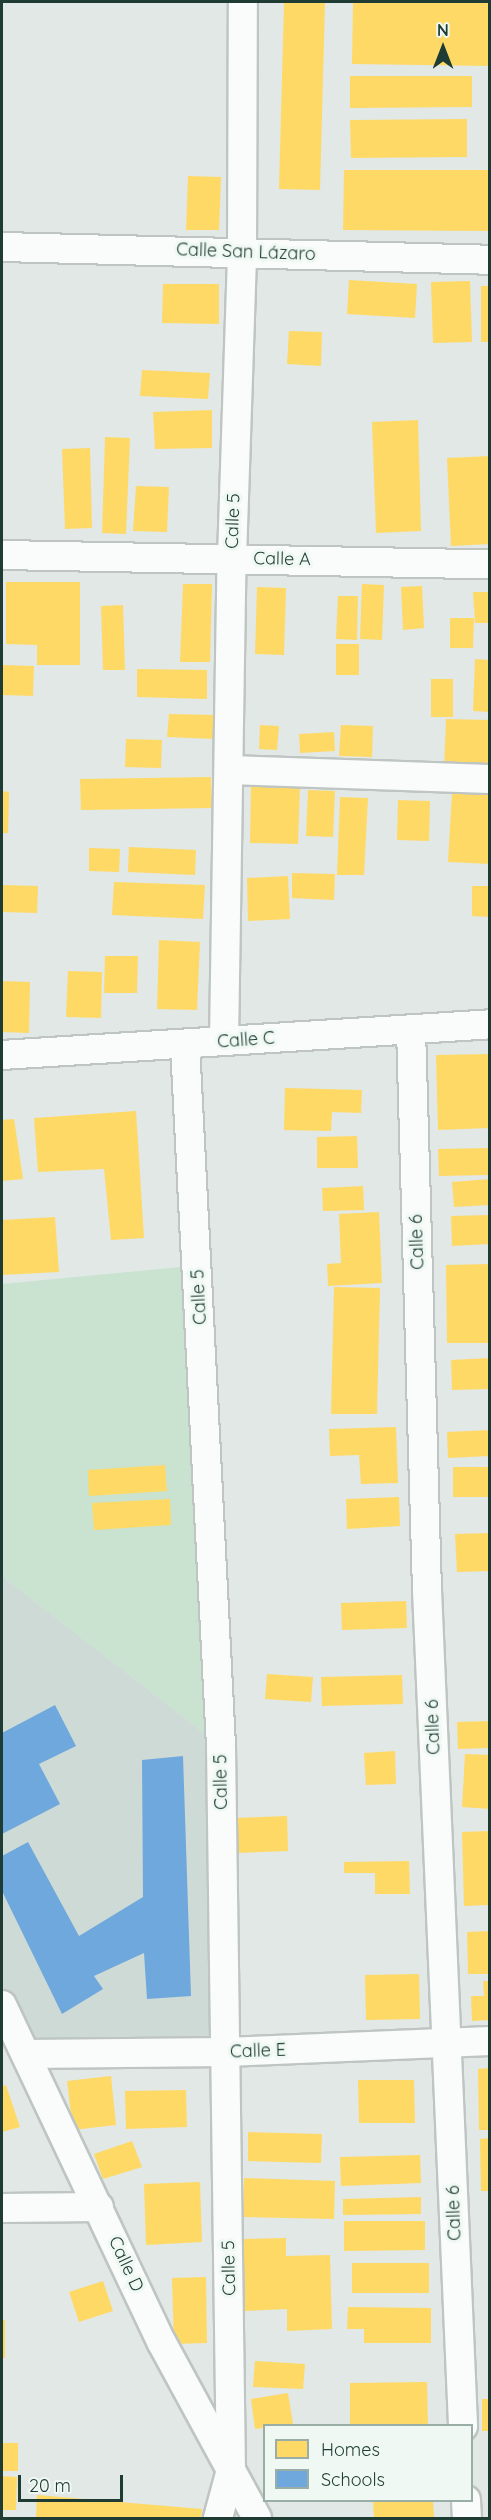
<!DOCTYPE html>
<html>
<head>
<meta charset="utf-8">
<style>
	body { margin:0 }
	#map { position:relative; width:491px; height:2520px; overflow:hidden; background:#e1e8e5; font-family:Quicksand,sans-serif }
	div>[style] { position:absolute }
	.built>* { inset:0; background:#cedad5 }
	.green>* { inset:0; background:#c9e3d0 }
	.homes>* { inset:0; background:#ffd966 }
	.schools>* { inset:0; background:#6fa8dc }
	.roads { filter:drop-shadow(2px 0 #bec5c2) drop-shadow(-2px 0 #bec5c2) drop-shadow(0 2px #bec5c2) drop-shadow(0 -2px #bec5c2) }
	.street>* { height:28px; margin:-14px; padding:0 14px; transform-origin:14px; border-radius:14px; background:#fafcfb }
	span { translate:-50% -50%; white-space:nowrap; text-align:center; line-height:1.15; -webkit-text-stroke:6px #eff8f3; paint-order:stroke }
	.street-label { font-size:18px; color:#1e3c34 }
	.frame { position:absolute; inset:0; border:3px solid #1e3c34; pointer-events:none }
	.legend { position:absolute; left:263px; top:2424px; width:210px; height:78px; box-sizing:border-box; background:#eff8f3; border:2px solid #9bada7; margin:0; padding:8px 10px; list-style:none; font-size:18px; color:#1e3c34 }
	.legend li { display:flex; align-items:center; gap:12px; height:30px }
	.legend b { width:30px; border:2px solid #9bada7 }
	.north { position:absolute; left:413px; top:18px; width:60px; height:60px; -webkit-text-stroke:4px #eff8f3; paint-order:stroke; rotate:0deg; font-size:16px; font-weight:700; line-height:24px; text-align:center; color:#1e3c34 }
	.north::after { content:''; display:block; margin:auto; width:21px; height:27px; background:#1e3c34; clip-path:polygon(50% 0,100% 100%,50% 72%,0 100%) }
	.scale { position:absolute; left:18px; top:2475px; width:105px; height:27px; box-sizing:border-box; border:3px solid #1e3c34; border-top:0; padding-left:8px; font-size:18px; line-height:21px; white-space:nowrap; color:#1e3c34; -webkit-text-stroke:4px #eff8f3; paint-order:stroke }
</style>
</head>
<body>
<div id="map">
	<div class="built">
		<div style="clip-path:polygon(2px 1576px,213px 1740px,226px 2052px,27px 2054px,2px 2005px)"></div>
	</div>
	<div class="green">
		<div style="clip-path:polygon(181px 1267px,213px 1740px,2px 1576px,2px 1284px)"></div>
	</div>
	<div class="homes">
		<div style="clip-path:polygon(284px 2px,325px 2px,320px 190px,279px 189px)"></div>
		<div style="clip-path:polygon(353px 2px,490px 2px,490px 66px,352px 64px)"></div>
		<div style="clip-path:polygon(350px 76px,472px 76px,472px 107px,350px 108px)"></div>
		<div style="clip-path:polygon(467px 119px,467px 157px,351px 158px,350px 120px)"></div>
		<div style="clip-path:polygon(344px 170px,490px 170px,490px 231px,343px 230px)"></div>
		<div style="clip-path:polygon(188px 176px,221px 177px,219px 230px,186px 230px)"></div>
		<div style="clip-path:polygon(349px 280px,417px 284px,415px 318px,347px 314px)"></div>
		<div style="clip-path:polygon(470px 281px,472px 342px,433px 343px,431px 282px)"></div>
		<div style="clip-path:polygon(163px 284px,219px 284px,219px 324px,162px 323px)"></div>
		<div style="clip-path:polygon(481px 286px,490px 286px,490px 342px,481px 342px)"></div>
		<div style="clip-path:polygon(289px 331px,322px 332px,321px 366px,287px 364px)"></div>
		<div style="clip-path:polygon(142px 370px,210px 373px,208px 399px,140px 396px)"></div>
		<div style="clip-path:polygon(212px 410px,212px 448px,155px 449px,153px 412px)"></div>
		<div style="clip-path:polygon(418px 420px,421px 531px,376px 533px,372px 422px)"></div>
		<div style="clip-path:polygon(105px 437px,130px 438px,126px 534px,102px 533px)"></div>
		<div style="clip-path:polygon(90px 448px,92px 528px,65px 529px,62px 449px)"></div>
		<div style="clip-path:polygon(490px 456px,490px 544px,451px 546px,447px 458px)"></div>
		<div style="clip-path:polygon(136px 486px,169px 487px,167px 532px,133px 531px)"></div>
		<div style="clip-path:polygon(6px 582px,80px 582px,80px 665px,37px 665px,37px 645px,6px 644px)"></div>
		<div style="clip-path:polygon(183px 584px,212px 584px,210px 662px,180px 662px)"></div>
		<div style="clip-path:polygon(362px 584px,384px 585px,382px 640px,360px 639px)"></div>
		<div style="clip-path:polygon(422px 586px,424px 628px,403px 630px,401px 587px)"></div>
		<div style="clip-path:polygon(257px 587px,286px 588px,284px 655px,255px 654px)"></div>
		<div style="clip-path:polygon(473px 592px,490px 592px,490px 623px,475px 623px)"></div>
		<div style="clip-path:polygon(338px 596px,358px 596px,357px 640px,336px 639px)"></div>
		<div style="clip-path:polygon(123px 605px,125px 670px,103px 670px,101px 606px)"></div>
		<div style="clip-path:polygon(450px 618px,474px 618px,473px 648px,450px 648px)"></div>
		<div style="clip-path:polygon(336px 644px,359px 644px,359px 675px,336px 675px)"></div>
		<div style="clip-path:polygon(475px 659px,490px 660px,490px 712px,473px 711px)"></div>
		<div style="clip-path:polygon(2px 665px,34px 666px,33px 696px,2px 695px)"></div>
		<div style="clip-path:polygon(137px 669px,207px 670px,207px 699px,137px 697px)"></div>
		<div style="clip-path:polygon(431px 679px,453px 679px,453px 717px,431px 717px)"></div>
		<div style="clip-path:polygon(169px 714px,216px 715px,215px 739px,167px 737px)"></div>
		<div style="clip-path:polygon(446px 719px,490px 720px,490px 772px,444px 771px)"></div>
		<div style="clip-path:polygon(260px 725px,279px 726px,277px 750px,259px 749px)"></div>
		<div style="clip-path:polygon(341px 725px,373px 726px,372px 757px,339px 756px)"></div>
		<div style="clip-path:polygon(334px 732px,335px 751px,300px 753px,299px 734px)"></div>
		<div style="clip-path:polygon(126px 739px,162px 740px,161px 768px,125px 767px)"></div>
		<div style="clip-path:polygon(211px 777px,212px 808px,81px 810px,80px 779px)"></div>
		<div style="clip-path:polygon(251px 785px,300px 786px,298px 844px,250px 843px)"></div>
		<div style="clip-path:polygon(308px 790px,335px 791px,333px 837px,306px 836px)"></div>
		<div style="clip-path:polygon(2px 791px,9px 792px,8px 833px,2px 833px)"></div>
		<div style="clip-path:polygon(452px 793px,490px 795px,490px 864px,448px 862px)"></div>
		<div style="clip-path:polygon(340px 797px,368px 798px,364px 875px,337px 875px)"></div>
		<div style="clip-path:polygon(398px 800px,430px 801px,429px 841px,397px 840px)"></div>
		<div style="clip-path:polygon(129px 847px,196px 850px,195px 875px,128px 872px)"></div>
		<div style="clip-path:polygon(89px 848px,120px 849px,119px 872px,89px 871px)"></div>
		<div style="clip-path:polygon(292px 873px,335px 874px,334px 900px,292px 898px)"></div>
		<div style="clip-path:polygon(288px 876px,290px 919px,248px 921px,247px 878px)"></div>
		<div style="clip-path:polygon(114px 882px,205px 885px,203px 919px,112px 915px)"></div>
		<div style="clip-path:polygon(2px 885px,38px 886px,37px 913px,2px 912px)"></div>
		<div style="clip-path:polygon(472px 886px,490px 886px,490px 917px,472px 916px)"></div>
		<div style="clip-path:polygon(159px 940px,200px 942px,197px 1010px,157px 1009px)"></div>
		<div style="clip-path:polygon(105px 956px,138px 956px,137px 993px,104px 993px)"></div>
		<div style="clip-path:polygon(68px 971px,102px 972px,101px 1018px,66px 1017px)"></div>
		<div style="clip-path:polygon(2px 981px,30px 982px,29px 1033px,2px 1032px)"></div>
		<div style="clip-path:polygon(490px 1054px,490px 1128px,438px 1130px,436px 1055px)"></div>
		<div style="clip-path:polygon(285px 1088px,362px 1090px,361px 1113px,332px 1112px,331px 1131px,284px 1130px)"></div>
		<div style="clip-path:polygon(136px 1111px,144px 1238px,111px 1240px,104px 1169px,38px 1172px,34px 1118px)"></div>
		<div style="clip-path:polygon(14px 1119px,23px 1179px,2px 1181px,2px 1120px)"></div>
		<div style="clip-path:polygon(357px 1136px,358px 1168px,317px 1168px,317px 1137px)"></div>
		<div style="clip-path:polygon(490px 1148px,490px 1175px,439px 1176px,438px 1149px)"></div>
		<div style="clip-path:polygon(490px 1179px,490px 1205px,454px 1207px,452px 1182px)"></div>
		<div style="clip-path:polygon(363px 1186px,364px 1210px,323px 1211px,322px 1188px)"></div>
		<div style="clip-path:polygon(379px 1212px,382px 1283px,328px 1286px,327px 1264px,341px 1263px,339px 1214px)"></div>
		<div style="clip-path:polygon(490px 1215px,490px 1244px,452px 1246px,451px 1216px)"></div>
		<div style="clip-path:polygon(55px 1217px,59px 1272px,2px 1275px,2px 1220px)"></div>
		<div style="clip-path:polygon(490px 1264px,490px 1343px,447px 1343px,446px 1265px)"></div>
		<div style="clip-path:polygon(334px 1287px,380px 1288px,377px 1414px,331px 1414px)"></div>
		<div style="clip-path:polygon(490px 1358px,490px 1389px,452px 1390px,451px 1360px)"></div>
		<div style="clip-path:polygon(396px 1427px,398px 1483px,361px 1484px,359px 1455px,330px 1456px,329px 1429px)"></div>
		<div style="clip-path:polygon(490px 1430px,490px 1456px,448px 1458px,447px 1432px)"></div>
		<div style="clip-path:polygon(165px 1465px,167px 1491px,89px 1496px,88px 1470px)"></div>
		<div style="clip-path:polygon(453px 1467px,490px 1467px,490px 1497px,453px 1497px)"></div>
		<div style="clip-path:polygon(399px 1497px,400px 1526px,347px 1529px,346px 1499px)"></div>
		<div style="clip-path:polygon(170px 1499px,171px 1525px,94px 1530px,92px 1503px)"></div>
		<div style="clip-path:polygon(490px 1533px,490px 1571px,457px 1572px,455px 1534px)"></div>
		<div style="clip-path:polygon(406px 1601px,407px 1628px,342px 1630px,341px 1603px)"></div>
		<div style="clip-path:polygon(267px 1674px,313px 1677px,311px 1702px,265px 1699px)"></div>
		<div style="clip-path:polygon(402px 1675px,403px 1704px,322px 1706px,321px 1677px)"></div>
		<div style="clip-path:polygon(490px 1721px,490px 1748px,458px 1749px,457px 1722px)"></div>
		<div style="clip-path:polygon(395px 1751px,396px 1784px,366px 1785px,364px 1753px)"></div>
		<div style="clip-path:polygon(465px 1754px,490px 1755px,490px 1809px,462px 1807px)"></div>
		<div style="clip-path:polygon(287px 1816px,288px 1851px,236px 1853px,234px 1818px)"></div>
		<div style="clip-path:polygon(490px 1831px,490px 1905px,464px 1906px,462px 1832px)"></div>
		<div style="clip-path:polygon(409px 1861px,410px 1894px,375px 1894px,375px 1873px,344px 1873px,344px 1862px)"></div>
		<div style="clip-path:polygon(490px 1931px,490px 1974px,468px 1974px,467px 1932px)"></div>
		<div style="clip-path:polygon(419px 1974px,420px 2019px,366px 2020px,365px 1975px)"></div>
		<div style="clip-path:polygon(483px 1981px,490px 1981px,490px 2020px,472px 2021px,471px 1996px,484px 1996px)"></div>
		<div style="clip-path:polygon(490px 2068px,490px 2130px,479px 2130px,478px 2069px)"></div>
		<div style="clip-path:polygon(111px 2076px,116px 2125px,73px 2130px,67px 2081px)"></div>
		<div style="clip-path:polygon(358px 2080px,414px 2080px,415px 2123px,359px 2123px)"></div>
		<div style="clip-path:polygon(6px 2085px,20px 2127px,2px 2132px,2px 2087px)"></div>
		<div style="clip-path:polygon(186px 2090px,187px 2127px,126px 2129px,125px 2091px)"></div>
		<div style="clip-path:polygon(248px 2132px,322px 2134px,321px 2163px,248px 2161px)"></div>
		<div style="clip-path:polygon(490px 2138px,490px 2191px,481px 2191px,480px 2139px)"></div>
		<div style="clip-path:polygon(132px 2141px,142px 2167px,103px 2179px,94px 2154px)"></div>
		<div style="clip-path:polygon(420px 2155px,421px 2183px,341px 2186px,340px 2157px)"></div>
		<div style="clip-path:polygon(244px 2178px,335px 2181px,334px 2219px,243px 2217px)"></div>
		<div style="clip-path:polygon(200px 2182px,202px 2242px,146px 2245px,144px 2184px)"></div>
		<div style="clip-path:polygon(421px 2197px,421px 2214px,343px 2215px,343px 2199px)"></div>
		<div style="clip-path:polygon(344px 2221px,425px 2221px,425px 2250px,344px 2251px)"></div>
		<div style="clip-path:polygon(286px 2238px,286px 2256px,330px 2255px,332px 2329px,287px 2331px,287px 2309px,245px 2311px,242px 2239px)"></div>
		<div style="clip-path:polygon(352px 2263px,429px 2263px,429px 2293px,352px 2293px)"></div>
		<div style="clip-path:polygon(206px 2277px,207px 2343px,174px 2344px,172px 2278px)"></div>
		<div style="clip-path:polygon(103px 2281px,113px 2311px,79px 2322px,69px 2292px)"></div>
		<div style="clip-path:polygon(348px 2307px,431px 2308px,431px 2343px,364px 2343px,364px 2329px,347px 2329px)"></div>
		<div style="clip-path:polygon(2px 2320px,5px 2320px,5px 2358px,2px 2358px)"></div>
		<div style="clip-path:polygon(255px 2361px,305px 2364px,303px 2389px,253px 2387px)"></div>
		<div style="clip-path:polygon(427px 2382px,428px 2426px,350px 2426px,350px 2383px)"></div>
		<div style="clip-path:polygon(288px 2393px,293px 2424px,255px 2429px,251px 2399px)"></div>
		<div style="clip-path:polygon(482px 2399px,490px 2399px,490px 2431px,482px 2431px)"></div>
		<div style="clip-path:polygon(2px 2443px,18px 2443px,18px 2471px,2px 2471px)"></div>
		<div style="clip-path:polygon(2px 2476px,17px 2477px,16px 2510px,2px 2510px)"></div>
		<div style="clip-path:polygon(37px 2495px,202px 2509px,201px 2518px,36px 2518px)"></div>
		<div style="clip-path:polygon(433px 2500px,434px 2518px,374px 2518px,373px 2502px)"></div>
	</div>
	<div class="schools">
		<div style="clip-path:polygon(55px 1705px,76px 1746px,39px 1764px,60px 1804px,2px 1834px,2px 1733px)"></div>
		<div style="clip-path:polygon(183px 1756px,191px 1996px,147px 1999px,144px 1953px,94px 1976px,103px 1989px,62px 2014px,2px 1891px,2px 1856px,28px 1842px,79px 1936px,143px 1897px,142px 1760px)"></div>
	</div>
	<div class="roads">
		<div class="street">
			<div style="left:2px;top:247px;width:488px;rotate:1.5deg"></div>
			<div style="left:2px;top:555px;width:488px;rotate:1.1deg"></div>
			<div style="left:229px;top:770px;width:261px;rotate:2deg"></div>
			<div style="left:411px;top:1029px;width:561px;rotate:88.37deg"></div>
			<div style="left:427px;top:1590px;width:837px;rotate:87.53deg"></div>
			<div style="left:224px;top:1041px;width:483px;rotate:-89.1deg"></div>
			<div style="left:232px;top:558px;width:307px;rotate:-88.1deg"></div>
			<div style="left:242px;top:251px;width:249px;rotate:-89.8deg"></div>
			<div style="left:185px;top:1045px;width:703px;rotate:87.06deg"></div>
			<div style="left:221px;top:1747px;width:723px;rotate:89.21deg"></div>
			<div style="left:231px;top:2470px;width:50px;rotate:105.2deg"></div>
			<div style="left:2px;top:1055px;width:489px;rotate:-3.6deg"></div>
			<div style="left:2px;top:2005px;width:374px;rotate:64.7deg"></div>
			<div style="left:162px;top:2343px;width:199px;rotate:61.5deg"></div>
			<div style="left:27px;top:2054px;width:199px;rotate:-0.6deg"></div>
			<div style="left:226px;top:2052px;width:264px;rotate:-2.4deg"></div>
			<div style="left:2px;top:2208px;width:97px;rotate:-0.6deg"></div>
			<div style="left:466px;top:2500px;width:18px;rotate:87deg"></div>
		</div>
	</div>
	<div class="street-label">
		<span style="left:246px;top:252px;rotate:2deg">Calle San Lázaro</span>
		<span style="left:233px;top:521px;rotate:-88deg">Calle 5</span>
		<span style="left:282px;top:559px;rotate:1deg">Calle A</span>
		<span style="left:246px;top:1040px;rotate:-4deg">Calle C</span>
		<span style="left:417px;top:1242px;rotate:-92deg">Calle 6</span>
		<span style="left:199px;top:1297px;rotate:-93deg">Calle 5</span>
		<span style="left:433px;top:1727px;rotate:-92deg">Calle 6</span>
		<span style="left:221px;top:1782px;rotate:-91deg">Calle 5</span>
		<span style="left:258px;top:2051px;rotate:-2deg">Calle E</span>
		<span style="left:454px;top:2213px;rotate:-92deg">Calle 6</span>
		<span style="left:126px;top:2264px;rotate:65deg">Calle D</span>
		<span style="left:229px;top:2268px;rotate:-91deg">Calle 5</span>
	</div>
	<div class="frame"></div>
	<ul class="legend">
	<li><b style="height:16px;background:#ffd966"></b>Homes</li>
	<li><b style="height:16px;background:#6fa8dc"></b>Schools</li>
	</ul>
	<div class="north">N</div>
	<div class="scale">20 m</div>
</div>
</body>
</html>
